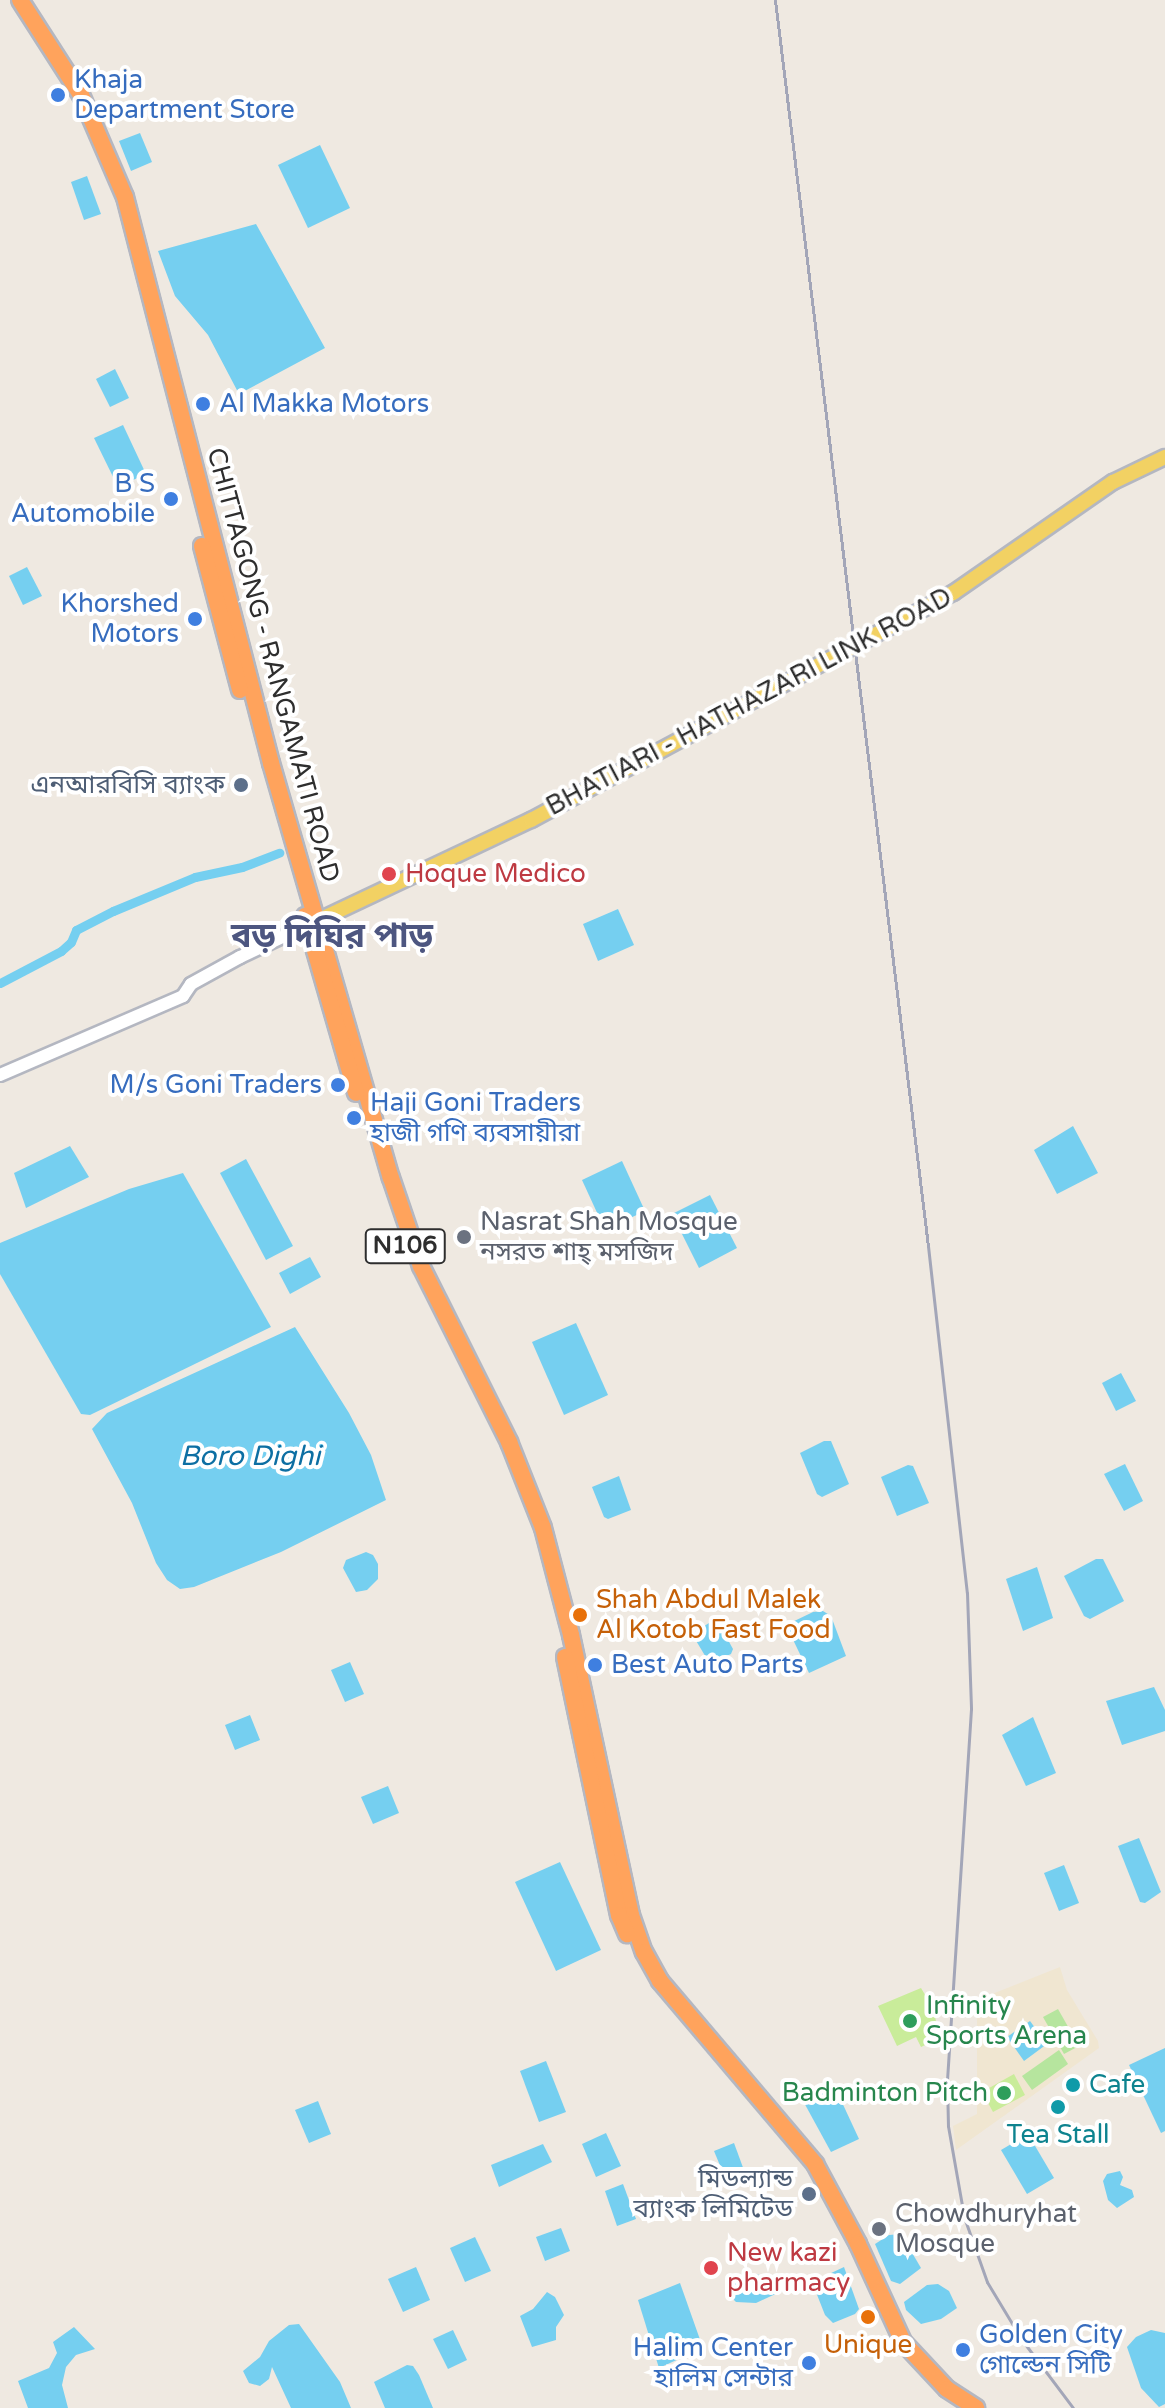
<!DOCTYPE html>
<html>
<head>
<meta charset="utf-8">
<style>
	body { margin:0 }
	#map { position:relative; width:1165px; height:2408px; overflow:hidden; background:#efe9e1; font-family:"Varela Round","Noto Sans Bengali",sans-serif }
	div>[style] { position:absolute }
	.education>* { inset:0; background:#f0e6d1 }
	.green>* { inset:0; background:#b6e59e }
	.pitch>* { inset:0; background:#c9ec9a }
	.water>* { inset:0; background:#75cff0 }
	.canal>* { height:9px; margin:-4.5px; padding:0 4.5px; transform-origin:4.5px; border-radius:4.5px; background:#75cff0 }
	.roads { filter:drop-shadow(2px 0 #b4b7c1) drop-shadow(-2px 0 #b4b7c1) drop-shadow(0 2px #b4b7c1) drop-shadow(0 -2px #b4b7c1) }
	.secondary>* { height:12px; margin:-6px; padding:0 6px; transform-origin:6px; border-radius:6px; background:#fff }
	.primary>* { height:14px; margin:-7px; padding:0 7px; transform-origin:7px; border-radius:7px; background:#f2d163 }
	.highway>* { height:16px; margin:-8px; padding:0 8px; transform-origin:8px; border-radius:8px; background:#ffa35c }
	.rail>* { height:3px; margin:-1.5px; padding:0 1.5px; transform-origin:1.5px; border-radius:1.5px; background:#a3a6b8 }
	.dots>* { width:22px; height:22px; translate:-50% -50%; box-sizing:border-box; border:4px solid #fff; border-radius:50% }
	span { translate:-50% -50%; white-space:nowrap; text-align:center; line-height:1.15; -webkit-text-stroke:8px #fff; paint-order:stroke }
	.shield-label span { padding:2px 6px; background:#fff; border:2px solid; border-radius:6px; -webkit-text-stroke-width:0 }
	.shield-label { font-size:24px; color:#2e2e2e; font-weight:700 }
	.shop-label { font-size:26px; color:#366cbe }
	.left { translate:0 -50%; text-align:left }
	.right { translate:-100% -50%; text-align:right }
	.street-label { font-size:26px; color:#2e2e2e }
	.service-label { font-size:26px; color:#4e5e75 }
	.health-label { font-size:26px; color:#be3a42 }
	.worship-label { font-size:26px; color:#5b616d }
	.food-label { font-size:26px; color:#c56008 }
	.leisure-label { font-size:26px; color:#27864d }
	.culture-label { font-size:26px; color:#0d838f }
	.water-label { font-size:28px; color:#0d6fa3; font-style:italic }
	.district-label { font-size:34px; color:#4d5680; font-weight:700 }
</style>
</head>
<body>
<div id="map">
	<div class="education">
		<div style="clip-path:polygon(1060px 1967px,1067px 1990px,1098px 2041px,1099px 2048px,956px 2150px,953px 2126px,977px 2114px,977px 2000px)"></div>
	</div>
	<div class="green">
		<div style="clip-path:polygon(1058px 2009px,1079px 2046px,1064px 2054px,1043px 2017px)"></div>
		<div style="clip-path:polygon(1059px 2050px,1068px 2064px,1032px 2090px,1022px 2076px)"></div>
	</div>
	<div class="pitch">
		<div style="clip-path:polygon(921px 1988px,933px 2008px,938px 2030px,936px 2040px,921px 2047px,916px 2037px,897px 2046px,878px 2006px)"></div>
		<div style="clip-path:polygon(1014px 2074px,1025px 2095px,993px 2112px,982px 2092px)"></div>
	</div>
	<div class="water">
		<div style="clip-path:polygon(140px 133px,152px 162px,131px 171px,119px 141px)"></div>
		<div style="clip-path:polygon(320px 145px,350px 208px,308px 228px,278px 165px)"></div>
		<div style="clip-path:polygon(87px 176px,101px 214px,84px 220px,71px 182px)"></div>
		<div style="clip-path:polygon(256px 224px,325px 348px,239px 394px,208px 335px,175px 296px,158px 251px)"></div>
		<div style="clip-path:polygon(115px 369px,129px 398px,110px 407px,96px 379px)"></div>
		<div style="clip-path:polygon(123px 425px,146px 474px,118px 487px,94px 438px)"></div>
		<div style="clip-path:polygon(27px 567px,42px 596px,23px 605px,9px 576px)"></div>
		<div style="clip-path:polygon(618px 909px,634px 945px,598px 961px,583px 924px)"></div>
		<div style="clip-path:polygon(1073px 1126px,1098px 1173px,1057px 1194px,1034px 1150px)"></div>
		<div style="clip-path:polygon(70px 1146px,89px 1177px,26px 1208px,14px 1173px)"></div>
		<div style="clip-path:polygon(246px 1159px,293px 1246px,266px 1260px,220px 1173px)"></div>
		<div style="clip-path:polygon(622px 1161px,645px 1211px,605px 1230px,582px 1180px)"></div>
		<div style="clip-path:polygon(183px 1173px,271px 1327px,90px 1415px,81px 1414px,0 1274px,0 1243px,129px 1189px)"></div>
		<div style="clip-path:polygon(710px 1195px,737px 1248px,699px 1268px,672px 1214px)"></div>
		<div style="clip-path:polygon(310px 1257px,321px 1277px,290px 1294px,279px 1273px)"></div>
		<div style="clip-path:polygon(576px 1323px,608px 1395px,564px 1415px,532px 1342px)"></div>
		<div style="clip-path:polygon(295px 1327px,349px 1413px,371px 1455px,386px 1500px,281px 1552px,194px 1587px,180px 1589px,167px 1580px,156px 1563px,132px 1503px,92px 1429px,107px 1413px)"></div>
		<div style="clip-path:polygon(1121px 1373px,1136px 1401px,1116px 1411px,1102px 1383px)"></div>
		<div style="clip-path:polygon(824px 1441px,831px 1441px,849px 1484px,822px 1497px,817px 1494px,800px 1453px)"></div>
		<div style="clip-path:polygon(1125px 1464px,1143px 1501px,1124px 1511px,1104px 1474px)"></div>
		<div style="clip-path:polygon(908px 1465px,913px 1466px,929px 1503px,897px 1516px,881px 1477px)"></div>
		<div style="clip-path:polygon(619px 1476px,631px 1510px,608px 1519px,604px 1517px,592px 1487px)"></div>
		<div style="clip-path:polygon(366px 1552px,373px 1555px,378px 1564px,378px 1579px,367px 1590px,356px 1592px,343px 1568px,346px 1560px)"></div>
		<div style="clip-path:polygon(1096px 1559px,1103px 1559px,1124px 1601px,1090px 1619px,1084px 1616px,1064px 1576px)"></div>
		<div style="clip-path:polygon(1037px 1567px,1053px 1618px,1023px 1631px,1006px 1579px)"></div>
		<div style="clip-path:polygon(813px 1612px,823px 1611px,831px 1616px,846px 1656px,809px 1673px,786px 1625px)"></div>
		<div style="clip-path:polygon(712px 1621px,718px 1622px,733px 1649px,731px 1654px,710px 1664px,692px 1634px)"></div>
		<div style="clip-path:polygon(350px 1662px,364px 1694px,345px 1702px,331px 1670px)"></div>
		<div style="clip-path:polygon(1154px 1687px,1165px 1710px,1165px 1731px,1122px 1745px,1106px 1701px)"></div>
		<div style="clip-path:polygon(250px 1715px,260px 1740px,235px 1750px,225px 1725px)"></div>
		<div style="clip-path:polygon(1033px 1717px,1056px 1773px,1026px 1786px,1002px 1735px)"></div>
		<div style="clip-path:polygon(388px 1786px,399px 1813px,373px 1824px,361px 1797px)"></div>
		<div style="clip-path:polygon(1139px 1838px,1161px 1892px,1145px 1903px,1140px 1902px,1118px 1846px)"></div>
		<div style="clip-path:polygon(560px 1862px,601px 1950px,556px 1971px,515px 1882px)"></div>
		<div style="clip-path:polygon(1064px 1865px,1079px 1903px,1059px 1911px,1044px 1873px)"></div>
		<div style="clip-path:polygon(1030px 2021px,1047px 2044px,1024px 2061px,1007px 2037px)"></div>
		<div style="clip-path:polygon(1165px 2048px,1165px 2131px,1161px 2133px,1129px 2065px)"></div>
		<div style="clip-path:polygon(546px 2061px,566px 2112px,539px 2122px,520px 2071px)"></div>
		<div style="clip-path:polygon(833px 2083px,859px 2139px,831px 2152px,802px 2099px)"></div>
		<div style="clip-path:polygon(318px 2101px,331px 2134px,309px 2143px,295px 2110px)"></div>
		<div style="clip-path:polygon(606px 2133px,621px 2166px,596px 2177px,582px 2144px)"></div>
		<div style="clip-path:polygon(1028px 2134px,1054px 2178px,1027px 2194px,1001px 2150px)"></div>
		<div style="clip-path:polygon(734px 2143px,745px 2173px,726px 2180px,714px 2151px)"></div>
		<div style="clip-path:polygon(543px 2144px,552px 2162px,499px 2187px,491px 2165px)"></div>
		<div style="clip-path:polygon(1120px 2171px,1123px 2177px,1120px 2185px,1132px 2190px,1134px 2197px,1117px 2208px,1108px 2200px,1103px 2181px,1107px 2174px)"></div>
		<div style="clip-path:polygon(623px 2184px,636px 2219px,617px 2226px,605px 2191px)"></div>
		<div style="clip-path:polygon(561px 2228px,570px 2251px,545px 2261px,536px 2237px)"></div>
		<div style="clip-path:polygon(901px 2234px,921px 2268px,900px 2284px,891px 2281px,875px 2244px,889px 2235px)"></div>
		<div style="clip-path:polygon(475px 2237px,491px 2271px,465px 2282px,450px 2248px)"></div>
		<div style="clip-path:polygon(416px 2267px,430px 2300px,403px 2312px,388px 2279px)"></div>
		<div style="clip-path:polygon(844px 2267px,859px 2309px,855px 2314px,833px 2323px,825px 2315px,812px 2282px)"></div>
		<div style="clip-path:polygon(754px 2274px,777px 2278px,782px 2291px,756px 2303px,736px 2302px,727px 2293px,730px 2285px)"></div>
		<div style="clip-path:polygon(680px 2283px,703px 2348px,659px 2368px,638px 2300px)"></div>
		<div style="clip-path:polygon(938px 2284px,949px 2291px,957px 2308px,941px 2319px,921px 2324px,906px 2310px,904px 2302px,927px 2285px)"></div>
		<div style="clip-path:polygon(547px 2292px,555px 2297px,564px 2315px,556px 2327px,556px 2340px,532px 2347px,520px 2316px,533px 2309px)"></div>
		<div style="clip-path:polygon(299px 2324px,340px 2382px,351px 2408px,291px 2408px,272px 2367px,269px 2379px,260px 2386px,249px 2383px,243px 2371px,260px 2357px,269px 2341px,289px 2325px)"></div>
		<div style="clip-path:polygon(74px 2327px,95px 2349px,76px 2355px,66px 2367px,62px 2385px,68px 2408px,28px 2408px,18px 2381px,49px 2368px,57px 2353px,53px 2342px)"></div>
		<div style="clip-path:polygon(453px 2330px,467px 2360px,448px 2369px,433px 2339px)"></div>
		<div style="clip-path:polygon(1151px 2330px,1165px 2333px,1165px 2404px,1159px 2407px,1141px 2388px,1127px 2347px,1136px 2337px)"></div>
		<div style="clip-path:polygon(407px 2365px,413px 2366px,419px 2375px,433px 2408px,385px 2408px,374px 2382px)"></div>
	</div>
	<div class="canal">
		<div style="left:0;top:983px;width:69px;rotate:-27.7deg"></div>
		<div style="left:61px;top:951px;width:13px;rotate:-42deg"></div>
		<div style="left:71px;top:942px;width:13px;rotate:-67deg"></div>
		<div style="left:76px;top:930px;width:42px;rotate:-27.2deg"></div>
		<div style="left:113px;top:911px;width:89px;rotate:-22.5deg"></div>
		<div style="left:195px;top:877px;width:48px;rotate:-12deg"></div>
		<div style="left:242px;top:867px;width:40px;rotate:-21deg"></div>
	</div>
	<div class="roads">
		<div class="secondary">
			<div style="left:0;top:1075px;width:199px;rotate:-23.3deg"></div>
			<div style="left:183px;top:996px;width:14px;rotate:-56deg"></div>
			<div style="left:191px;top:984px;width:56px;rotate:-28.9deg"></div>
			<div style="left:240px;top:957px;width:82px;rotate:-25.3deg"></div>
		</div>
		<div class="primary">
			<div style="left:317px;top:921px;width:237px;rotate:-25.3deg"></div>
			<div style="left:531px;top:820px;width:479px;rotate:-28.3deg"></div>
			<div style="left:953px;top:593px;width:195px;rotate:-34.8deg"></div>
			<div style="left:1113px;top:482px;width:58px;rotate:-25.7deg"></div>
		</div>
		<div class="highway">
			<div style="left:20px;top:0;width:113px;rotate:57.3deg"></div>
			<div style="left:81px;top:95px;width:111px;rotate:66.7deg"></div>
			<div style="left:125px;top:197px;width:585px;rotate:75.54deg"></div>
			<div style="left:271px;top:763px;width:432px;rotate:73.9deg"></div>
			<div style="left:391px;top:1178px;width:93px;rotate:71.2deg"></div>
			<div style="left:421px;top:1266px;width:197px;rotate:63.4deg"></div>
			<div style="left:509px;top:1442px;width:92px;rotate:68.4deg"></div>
			<div style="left:543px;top:1528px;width:111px;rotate:75.3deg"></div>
			<div style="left:571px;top:1635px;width:286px;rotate:77.9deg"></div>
			<div style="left:631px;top:1915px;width:39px;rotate:71deg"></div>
			<div style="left:644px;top:1952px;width:33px;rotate:61deg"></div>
			<div style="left:660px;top:1981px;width:240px;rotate:49.7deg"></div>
			<div style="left:815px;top:2164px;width:91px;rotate:61.7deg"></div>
			<div style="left:858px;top:2244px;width:108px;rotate:65.3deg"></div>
			<div style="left:903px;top:2342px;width:64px;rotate:46.9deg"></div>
			<div style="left:947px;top:2389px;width:35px;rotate:33deg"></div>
			<div style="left:202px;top:546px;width:149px;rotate:75.2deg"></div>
			<div style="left:305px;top:916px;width:184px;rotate:73.9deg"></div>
			<div style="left:565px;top:1657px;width:264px;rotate:78.2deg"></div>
			<div style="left:619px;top:1915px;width:21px;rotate:67deg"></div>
		</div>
	</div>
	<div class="rail">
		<div style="left:775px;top:0;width:1255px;rotate:83deg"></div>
		<div style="left:928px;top:1246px;width:349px;rotate:83.6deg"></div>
		<div style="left:967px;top:1593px;width:116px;rotate:88deg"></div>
		<div style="left:971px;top:1709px;width:374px;rotate:93.7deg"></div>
		<div style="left:947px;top:2082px;width:44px;rotate:88.7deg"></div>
		<div style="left:948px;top:2126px;width:92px;rotate:80deg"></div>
		<div style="left:964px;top:2217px;width:69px;rotate:70.5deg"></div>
		<div style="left:987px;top:2282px;width:68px;rotate:58.9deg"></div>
		<div style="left:1022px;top:2340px;width:85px;rotate:53.1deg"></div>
	</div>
	<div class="dots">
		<div style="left:58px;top:95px;background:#3f7fe0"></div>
		<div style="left:203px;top:404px;background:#3f7fe0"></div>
		<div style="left:171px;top:499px;background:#3f7fe0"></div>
		<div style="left:195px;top:619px;background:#3f7fe0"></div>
		<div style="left:241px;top:785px;background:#5c6f8a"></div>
		<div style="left:389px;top:874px;background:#e0444e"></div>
		<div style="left:338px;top:1085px;background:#3f7fe0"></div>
		<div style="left:354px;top:1118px;background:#3f7fe0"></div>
		<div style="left:464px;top:1237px;background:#6b7280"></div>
		<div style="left:580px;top:1615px;background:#e8710a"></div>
		<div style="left:595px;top:1665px;background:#3f7fe0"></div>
		<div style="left:910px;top:2021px;background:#2e9e5b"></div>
		<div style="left:1073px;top:2085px;background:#0f9aa8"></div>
		<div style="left:1004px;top:2093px;background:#2e9e5b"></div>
		<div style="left:1058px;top:2107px;background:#0f9aa8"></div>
		<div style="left:809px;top:2194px;background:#5c6f8a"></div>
		<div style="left:879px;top:2229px;background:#6b7280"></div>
		<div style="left:711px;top:2268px;background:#e0444e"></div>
		<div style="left:868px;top:2317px;background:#e8710a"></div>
		<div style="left:963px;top:2350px;background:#3f7fe0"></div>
		<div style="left:809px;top:2363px;background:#3f7fe0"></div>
	</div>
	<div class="shield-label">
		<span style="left:405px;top:1246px">N106</span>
	</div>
	<div class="shop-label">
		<span class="left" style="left:74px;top:95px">Khaja<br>Department Store</span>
		<span class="left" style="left:219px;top:404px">Al Makka Motors</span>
		<span class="right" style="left:155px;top:499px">B S<br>Automobile</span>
		<span class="right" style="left:179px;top:619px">Khorshed<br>Motors</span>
		<span class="right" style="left:322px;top:1085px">M/s Goni Traders</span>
		<span class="left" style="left:370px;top:1118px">Haji Goni Traders<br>হাজী গণি ব্যবসায়ীরা</span>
		<span class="left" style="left:611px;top:1665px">Best Auto Parts</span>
		<span class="left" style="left:979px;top:2350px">Golden City<br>গোল্ডেন সিটি</span>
		<span class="right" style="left:793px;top:2363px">Halim Center<br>হালিম সেন্টার</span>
	</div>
	<div class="street-label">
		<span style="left:273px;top:665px;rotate:75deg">CHITTAGONG - RANGAMATI ROAD</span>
		<span style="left:749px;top:702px;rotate:-28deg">BHATIARI - HATHAZARI LINK ROAD</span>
	</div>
	<div class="service-label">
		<span class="right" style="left:225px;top:785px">এনআরবিসি ব্যাংক</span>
		<span class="right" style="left:793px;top:2194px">মিডল্যান্ড<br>ব্যাংক লিমিটেড</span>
	</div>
	<div class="health-label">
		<span class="left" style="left:405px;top:874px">Hoque Medico</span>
		<span class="left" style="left:727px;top:2268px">New kazi<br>pharmacy</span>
	</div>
	<div class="worship-label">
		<span class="left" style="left:480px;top:1237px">Nasrat Shah Mosque<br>নসরত শাহ্‌ মসজিদ</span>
		<span class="left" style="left:895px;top:2229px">Chowdhuryhat<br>Mosque</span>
	</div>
	<div class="food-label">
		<span class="left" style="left:596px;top:1615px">Shah Abdul Malek<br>Al Kotob Fast Food</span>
		<span style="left:868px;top:2345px">Unique</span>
	</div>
	<div class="leisure-label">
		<span class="left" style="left:926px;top:2021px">Infinity<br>Sports Arena</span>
		<span class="right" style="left:988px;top:2093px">Badminton Pitch</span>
	</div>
	<div class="culture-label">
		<span class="left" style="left:1089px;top:2085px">Cafe</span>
		<span style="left:1058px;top:2135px">Tea Stall</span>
	</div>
	<div class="water-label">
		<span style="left:250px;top:1456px">Boro Dighi</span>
	</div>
	<div class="district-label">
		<span style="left:332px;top:937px">বড় দিঘির পাড়</span>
	</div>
</div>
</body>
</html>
